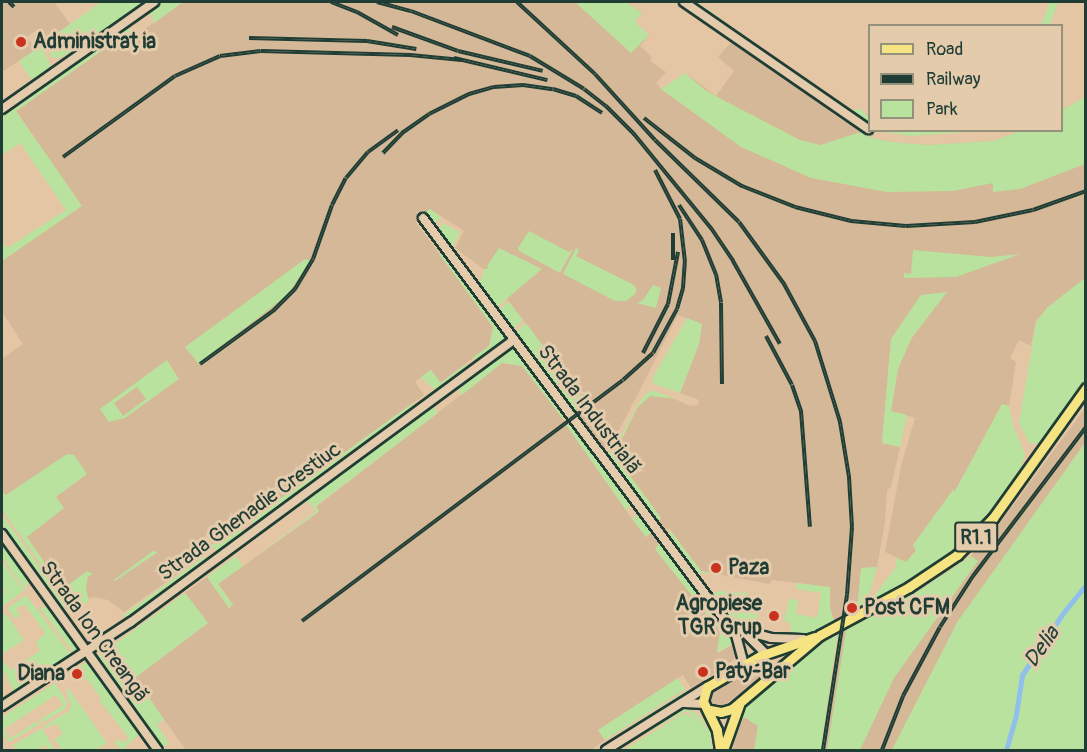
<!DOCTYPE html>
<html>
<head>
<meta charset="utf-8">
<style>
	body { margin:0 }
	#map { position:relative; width:1087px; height:752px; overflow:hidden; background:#e4c6a4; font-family:Pangolin,sans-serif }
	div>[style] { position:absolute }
	.built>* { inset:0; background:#d4b897 }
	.green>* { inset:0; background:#b9e29f }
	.canal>* { height:5px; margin:-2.5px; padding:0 2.5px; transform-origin:2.5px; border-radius:2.5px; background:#91bfeb }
	.roads { filter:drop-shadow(2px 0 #1f3d34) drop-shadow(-2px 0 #1f3d34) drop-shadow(0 2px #1f3d34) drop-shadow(0 -2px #1f3d34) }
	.minor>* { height:8px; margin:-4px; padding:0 4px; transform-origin:4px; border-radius:4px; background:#e4cbac }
	.major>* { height:9px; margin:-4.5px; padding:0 4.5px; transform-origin:4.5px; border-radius:4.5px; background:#f6e381 }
	.rail>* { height:4px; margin-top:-2px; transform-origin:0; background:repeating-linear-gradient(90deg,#e4cbac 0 4.5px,#1f3d34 0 9px); box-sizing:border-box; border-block:2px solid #1f3d34 }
	.dots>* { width:16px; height:16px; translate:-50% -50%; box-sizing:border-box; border:3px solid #e4cbac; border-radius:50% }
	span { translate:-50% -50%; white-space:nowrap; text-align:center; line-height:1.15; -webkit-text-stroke:6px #e4cbac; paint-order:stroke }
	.shield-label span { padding:2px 4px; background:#e4cbac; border:2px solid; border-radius:4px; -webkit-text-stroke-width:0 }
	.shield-label { font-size:20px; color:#1f3d34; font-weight:700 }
	.poi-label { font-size:21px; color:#1f3d34; font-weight:700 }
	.left { translate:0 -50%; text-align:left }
	.right { translate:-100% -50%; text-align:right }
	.street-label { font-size:21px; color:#1f3d34 }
	.water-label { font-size:22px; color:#25443d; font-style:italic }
	.frame { position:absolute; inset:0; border:3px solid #1f3d34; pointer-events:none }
	.legend { position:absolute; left:868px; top:24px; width:195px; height:108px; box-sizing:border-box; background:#e4cbac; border:2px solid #95927c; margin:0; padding:8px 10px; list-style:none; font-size:18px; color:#1f3d34 }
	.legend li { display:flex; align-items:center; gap:12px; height:30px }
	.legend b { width:30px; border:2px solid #95927c }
</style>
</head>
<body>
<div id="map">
	<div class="built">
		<div style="clip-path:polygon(2px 2px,54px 2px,70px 24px,45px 42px,37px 30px,27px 37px,31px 43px,36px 40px,41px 46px,2px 72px)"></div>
		<div style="clip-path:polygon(183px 2px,626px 2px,642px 13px,635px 22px,649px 35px,640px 46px,652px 57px,650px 61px,666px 72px,656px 83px,661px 89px,685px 73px,716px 96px,734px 71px,718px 57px,733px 40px,763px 61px,767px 68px,777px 70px,832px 108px,830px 112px,839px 118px,872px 138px,893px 142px,927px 145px,993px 141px,1020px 131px,1062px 130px,1062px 110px,1085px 97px,1085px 278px,1047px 308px,1036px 321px,1031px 346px,1019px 340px,1010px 358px,1016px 362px,1009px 406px,1002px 405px,955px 491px,953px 490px,913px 545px,916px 550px,906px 562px,885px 552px,901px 466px,915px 418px,891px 411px,894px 387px,898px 369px,911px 339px,946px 292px,921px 296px,891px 339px,882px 443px,900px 447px,891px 487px,887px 490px,885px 522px,877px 567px,861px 568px,857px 624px,923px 588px,971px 556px,1000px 523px,1086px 407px,1085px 443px,958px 621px,892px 750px,821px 750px,839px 634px,830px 608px,830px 587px,773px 580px,769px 584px,701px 571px,669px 528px,664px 533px,657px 524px,661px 518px,614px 455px,637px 408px,650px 396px,668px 396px,690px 406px,698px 405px,699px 400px,680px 393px,699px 344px,702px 324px,678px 315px,627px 415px,616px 435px,602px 449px,574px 411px,585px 402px,485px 270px,455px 248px,464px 231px,430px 209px,415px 221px,494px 327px,489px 346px,440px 383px,430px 370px,415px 382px,424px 395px,277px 501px,275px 499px,275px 503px,213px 544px,208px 548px,209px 551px,124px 612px,108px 600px,93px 597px,69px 604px,2px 510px,2px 359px,23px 344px,2px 312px,2px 261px,81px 205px,16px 111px,110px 45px,113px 47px,135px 31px,138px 34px)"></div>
		<div style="clip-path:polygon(502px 363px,523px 366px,563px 419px,632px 519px,646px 537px,651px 533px,659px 543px,656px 549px,720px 631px,718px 653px,734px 644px,737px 654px,730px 664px,691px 688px,683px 675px,598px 730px,605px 740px,591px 750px,186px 750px,134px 678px,208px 623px,185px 593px,207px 577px,229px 608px,233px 604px,218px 584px,319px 512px,316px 507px)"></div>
		<div style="clip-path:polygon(749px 669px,754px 676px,764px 676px,721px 707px,712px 705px,709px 694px)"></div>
		<div style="clip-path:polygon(744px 717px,758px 726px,754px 750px,732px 750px,734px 736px)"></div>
	</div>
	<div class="green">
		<div style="clip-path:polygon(101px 2px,149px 2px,73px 54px,71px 52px,59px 58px,52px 58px,45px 42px)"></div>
		<div style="clip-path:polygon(162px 2px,183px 2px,154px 23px,150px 11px)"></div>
		<div style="clip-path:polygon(575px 2px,626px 2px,642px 13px,635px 22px,649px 35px,631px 53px)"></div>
		<div style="clip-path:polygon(689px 2px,697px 2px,851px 112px,860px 108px,869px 118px,869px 127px)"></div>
		<div style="clip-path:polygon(1050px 2px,1058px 2px,1050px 25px,1041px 25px)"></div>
		<div style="clip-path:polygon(128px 28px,135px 31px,112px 48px,110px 45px,16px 111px,82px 206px,2px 261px,2px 241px,7px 248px,66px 210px,20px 143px,2px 155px,2px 117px)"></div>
		<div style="clip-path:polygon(41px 46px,51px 66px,35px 79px,30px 78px,19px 61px)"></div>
		<div style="clip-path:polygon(685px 73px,705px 90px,725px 101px,800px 140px,820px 145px,861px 132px,872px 138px,892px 142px,927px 145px,993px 141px,1020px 131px,1062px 130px,1062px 110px,1085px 97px,1085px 164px,1020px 189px,993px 192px,993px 183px,953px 191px,887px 192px,811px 178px,741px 147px,661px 89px)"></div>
		<div style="clip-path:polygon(878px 131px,878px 130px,983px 131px,911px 136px)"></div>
		<div style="clip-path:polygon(430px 209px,441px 217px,435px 225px,423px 214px)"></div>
		<div style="clip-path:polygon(442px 223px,460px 232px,450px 251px,439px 234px)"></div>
		<div style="clip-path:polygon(529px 231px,569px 252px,573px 249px,560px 273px,519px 251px,518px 248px)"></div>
		<div style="clip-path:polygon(499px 248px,542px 269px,496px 308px,480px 282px,485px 268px,489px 270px,487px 266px)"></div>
		<div style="clip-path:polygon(576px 248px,579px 250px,576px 256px,634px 285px,637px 290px,635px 294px,626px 301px,615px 301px,563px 274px)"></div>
		<div style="clip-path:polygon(913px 250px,991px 257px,1020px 254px,956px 277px,904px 278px,904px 273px,911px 274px)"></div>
		<div style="clip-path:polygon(444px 252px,506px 335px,505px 343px,479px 361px,472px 358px,489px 346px,493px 327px,439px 254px)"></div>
		<div style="clip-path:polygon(305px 259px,311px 261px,287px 295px,199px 364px,185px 347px)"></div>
		<div style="clip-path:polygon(1085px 278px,1085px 379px,1042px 441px,1037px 444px,1029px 443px,1019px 423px,1036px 322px,1047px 308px)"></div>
		<div style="clip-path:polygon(653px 285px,661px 288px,656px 308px,637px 303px,643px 300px)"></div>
		<div style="clip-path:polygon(947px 292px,911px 339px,898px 369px,891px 411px,907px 415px,900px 447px,882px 443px,891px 339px,921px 295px)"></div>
		<div style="clip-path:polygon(509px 302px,523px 320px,513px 329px,498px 310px)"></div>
		<div style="clip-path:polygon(687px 318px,702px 324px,699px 344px,680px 393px,654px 384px,652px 379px)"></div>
		<div style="clip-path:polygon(526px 323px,567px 378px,556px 385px,515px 333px)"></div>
		<div style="clip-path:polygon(511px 348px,519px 352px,568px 417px,563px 419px,522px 366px,502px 363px,462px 395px,458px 390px)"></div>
		<div style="clip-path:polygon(evenodd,167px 360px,179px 379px,125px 418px,109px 422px,100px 409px,167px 360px,137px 387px,146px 399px,123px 416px,114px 403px,137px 387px)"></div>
		<div style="clip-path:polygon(466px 364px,468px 367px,465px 372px,440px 391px,435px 390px,421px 377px,431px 370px,441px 383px)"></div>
		<div style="clip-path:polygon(570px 382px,585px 402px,574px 411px,559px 391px)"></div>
		<div style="clip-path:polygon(652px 390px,675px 399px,650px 396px,637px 408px,619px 445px,618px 442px,637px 406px,644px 396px)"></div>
		<div style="clip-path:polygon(413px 403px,417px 408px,254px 526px,252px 520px,274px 503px,273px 500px,277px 501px)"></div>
		<div style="clip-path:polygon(1002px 404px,1009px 406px,1013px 425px,1025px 454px,1021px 468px,983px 522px,952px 553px,878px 598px,874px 596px,896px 567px,896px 558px,906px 562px,916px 551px,913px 545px,953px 490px,955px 491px)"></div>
		<div style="clip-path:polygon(433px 405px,438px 413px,316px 506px,319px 511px,254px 558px,316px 511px,308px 501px,300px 506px,298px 504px)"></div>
		<div style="clip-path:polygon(572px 422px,631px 505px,626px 510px,566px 425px)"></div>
		<div style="clip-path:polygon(1085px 443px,1085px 750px,892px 750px,958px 621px)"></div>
		<div style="clip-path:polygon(614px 449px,617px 450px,615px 455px,661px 518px,657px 524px,606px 455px)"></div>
		<div style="clip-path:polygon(67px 454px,74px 455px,87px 474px,56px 497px,64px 508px,27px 537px,63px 589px,87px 571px,93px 574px,88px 576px,86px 588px,89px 602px,72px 608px,2px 510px,2px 491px,6px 495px)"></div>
		<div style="clip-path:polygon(2px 515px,70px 609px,61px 608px,51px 588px,47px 588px,2px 526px)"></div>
		<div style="clip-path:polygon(638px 515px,651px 533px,646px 537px,632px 519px)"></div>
		<div style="clip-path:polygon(239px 526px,243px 535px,218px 553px,211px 546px)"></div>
		<div style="clip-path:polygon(671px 531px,701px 571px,721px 575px,692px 572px,667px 538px)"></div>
		<div style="clip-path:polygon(659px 543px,700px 597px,697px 602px,655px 549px)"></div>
		<div style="clip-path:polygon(2px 544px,28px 581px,25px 590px,2px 557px)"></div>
		<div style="clip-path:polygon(153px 551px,158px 552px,115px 581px,114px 580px)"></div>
		<div style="clip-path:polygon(205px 556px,207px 561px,129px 618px,122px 616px)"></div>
		<div style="clip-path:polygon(236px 556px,243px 566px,218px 584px,233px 605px,229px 608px,207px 577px)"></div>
		<div style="clip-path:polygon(971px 556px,978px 561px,894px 678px,860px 750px,827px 750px,847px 625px,857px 620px,857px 624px,873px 616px,923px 588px)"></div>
		<div style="clip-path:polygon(2px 561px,24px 591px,2px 607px,2px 594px,5px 592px,2px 587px)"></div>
		<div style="clip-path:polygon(877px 567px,867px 602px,857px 610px,861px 568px)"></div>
		<div style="clip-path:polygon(797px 583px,830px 587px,830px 608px,834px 622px,808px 634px,798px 636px,791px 632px,790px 622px,784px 621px,789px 599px,798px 600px,796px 614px,817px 618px,821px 593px,796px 589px)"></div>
		<div style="clip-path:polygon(717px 591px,748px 593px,745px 611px,758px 614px,756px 628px,744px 627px,723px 613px,711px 598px)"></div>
		<div style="clip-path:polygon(185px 593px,208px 623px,135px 678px,139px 684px,135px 686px,109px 648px)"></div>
		<div style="clip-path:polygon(26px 595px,73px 657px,39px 680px,34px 680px,14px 691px,2px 668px,2px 660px,11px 670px,40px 651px,36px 642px,45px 633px,25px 605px,16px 608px,20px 615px,15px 619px,10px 612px,8px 608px)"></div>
		<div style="clip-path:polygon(703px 603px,731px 638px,737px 648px,732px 644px,717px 653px,720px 631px,700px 606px)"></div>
		<div style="clip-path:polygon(39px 607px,49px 608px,77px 649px,75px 655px)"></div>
		<div style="clip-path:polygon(2px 614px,7px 615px,24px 640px,2px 654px)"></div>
		<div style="clip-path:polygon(838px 631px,821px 750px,754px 750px,758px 726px,744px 717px,741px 721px,737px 718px,746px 703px,754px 694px)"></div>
		<div style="clip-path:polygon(106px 651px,133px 688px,124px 694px,97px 657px)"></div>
		<div style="clip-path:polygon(761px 660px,767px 663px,769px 671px,764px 676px,754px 676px,750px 666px)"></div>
		<div style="clip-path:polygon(84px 663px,88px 663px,140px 734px,122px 750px,114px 743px,120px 739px,123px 743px,129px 738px,99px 700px,101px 698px,87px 679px,84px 680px,80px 675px,85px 672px,80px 666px)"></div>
		<div style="clip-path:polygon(678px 678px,685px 689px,605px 740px,598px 730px)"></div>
		<div style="clip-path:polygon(55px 683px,67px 702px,65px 709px,42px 723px,40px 720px,63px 705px,56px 695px,4px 729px,10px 739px,37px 721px,39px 724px,10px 742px,7px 740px,2px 731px,2px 717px)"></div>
		<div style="clip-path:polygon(68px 688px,107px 743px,95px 750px,62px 750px,55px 739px,63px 734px,56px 723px,46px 729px,44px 726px,69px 711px,71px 705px,66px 691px)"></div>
		<div style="clip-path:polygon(143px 689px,164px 719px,157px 725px,169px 743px,163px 747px,128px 700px)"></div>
		<div style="clip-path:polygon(686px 691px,689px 695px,617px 740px,612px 738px)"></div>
		<div style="clip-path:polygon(686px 709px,694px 712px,714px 729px,717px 750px,714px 750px,714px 734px,709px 727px,686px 711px,616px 750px,680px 711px)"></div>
		<div style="clip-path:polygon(683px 714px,694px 717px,710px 730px,712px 750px,624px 750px)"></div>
		<div style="clip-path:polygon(42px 728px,55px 750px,49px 750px,46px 745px,37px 750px,16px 750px,13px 745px)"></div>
	</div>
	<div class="canal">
		<div style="left:1006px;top:750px;width:37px;rotate:-74deg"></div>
		<div style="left:1016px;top:714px;width:39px;rotate:-81deg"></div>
		<div style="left:1022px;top:675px;width:74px;rotate:-56.5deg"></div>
		<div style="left:1063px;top:613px;width:36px;rotate:-51deg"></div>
	</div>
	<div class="roads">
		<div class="minor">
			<div style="left:684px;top:2px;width:224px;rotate:34.6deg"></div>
			<div style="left:2px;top:109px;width:186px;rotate:-35.1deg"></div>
			<div style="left:423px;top:218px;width:521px;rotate:53.11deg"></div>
			<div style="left:736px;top:635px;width:30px;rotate:75deg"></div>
			<div style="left:2px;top:534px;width:266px;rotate:54.2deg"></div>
			<div style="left:728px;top:623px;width:16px;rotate:27deg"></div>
			<div style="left:742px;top:630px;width:30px;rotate:15deg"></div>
			<div style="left:771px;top:638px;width:32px;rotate:2deg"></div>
			<div style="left:744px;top:632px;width:31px;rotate:45deg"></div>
			<div style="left:684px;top:703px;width:20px;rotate:3deg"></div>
			<div style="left:2px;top:706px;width:154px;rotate:-33.1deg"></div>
			<div style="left:131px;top:622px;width:476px;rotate:-36.4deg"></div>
			<div style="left:606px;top:750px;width:119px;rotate:-32deg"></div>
		</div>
		<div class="major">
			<div style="left:710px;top:710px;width:11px;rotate:10deg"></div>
			<div style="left:721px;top:712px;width:11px;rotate:-15deg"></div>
			<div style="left:732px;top:709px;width:115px;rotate:-40.1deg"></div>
			<div style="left:820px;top:635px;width:101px;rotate:-28.3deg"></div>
			<div style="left:909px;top:587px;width:58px;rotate:-33.7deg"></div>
			<div style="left:957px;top:555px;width:52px;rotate:-45.8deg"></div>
			<div style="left:993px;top:518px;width:160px;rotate:-54.4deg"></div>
			<div style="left:720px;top:750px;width:20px;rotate:-99deg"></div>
			<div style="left:717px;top:730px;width:32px;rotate:-116deg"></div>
			<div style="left:703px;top:701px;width:15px;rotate:-74deg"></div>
			<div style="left:707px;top:687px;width:61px;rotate:-30.3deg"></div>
			<div style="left:760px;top:656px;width:58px;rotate:-19.1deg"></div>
			<div style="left:723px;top:750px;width:48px;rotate:-70.4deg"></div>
		</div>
	</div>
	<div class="rail">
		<div style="left:9px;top:2px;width:7px;rotate:45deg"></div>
		<div style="left:331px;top:2px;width:28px;rotate:21deg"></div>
		<div style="left:357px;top:12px;width:47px;rotate:29.3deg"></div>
		<div style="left:377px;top:2px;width:35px;rotate:15deg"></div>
		<div style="left:411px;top:11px;width:127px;rotate:20.7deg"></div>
		<div style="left:530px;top:56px;width:63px;rotate:31.4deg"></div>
		<div style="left:584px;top:89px;width:28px;rotate:38deg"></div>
		<div style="left:606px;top:106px;width:40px;rotate:45deg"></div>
		<div style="left:634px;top:134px;width:122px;rotate:50.7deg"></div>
		<div style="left:711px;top:228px;width:40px;rotate:56deg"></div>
		<div style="left:733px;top:261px;width:95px;rotate:60.5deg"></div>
		<div style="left:517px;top:2px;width:106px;rotate:42.7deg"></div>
		<div style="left:595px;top:74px;width:89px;rotate:47.7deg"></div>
		<div style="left:655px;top:140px;width:117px;rotate:44.3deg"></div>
		<div style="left:739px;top:222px;width:77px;rotate:54deg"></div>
		<div style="left:784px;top:284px;width:65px;rotate:61.5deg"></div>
		<div style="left:815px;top:341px;width:85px;rotate:72.8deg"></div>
		<div style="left:840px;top:422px;width:56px;rotate:80.7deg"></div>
		<div style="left:849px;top:477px;width:50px;rotate:86.6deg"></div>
		<div style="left:852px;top:527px;width:68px;rotate:94.2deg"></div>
		<div style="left:847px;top:595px;width:157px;rotate:98.8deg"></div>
		<div style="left:392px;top:27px;width:70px;rotate:20deg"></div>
		<div style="left:458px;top:51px;width:87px;rotate:13.2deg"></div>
		<div style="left:249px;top:38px;width:118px;rotate:1.5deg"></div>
		<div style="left:367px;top:41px;width:50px;rotate:9.3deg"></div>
		<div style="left:454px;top:58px;width:96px;rotate:13.3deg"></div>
		<div style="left:644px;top:118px;width:65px;rotate:38.1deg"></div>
		<div style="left:695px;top:158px;width:55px;rotate:30.8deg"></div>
		<div style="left:742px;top:186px;width:57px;rotate:21.6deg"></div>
		<div style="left:795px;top:207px;width:58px;rotate:14deg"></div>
		<div style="left:851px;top:221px;width:55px;rotate:5.2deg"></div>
		<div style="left:906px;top:226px;width:69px;rotate:-3.3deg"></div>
		<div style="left:975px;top:222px;width:59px;rotate:-11.7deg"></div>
		<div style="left:1033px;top:210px;width:56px;rotate:-19.7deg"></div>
		<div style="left:383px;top:153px;width:28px;rotate:-46deg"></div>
		<div style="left:402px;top:133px;width:33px;rotate:-35deg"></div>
		<div style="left:429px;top:114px;width:45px;rotate:-26.6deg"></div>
		<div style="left:469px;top:94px;width:26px;rotate:-16deg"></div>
		<div style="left:494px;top:87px;width:29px;rotate:-4deg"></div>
		<div style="left:523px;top:85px;width:30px;rotate:8deg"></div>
		<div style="left:553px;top:89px;width:24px;rotate:17deg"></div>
		<div style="left:576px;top:96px;width:31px;rotate:33deg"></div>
		<div style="left:63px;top:157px;width:138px;rotate:-35.9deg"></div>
		<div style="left:175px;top:76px;width:49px;rotate:-24deg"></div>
		<div style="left:220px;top:56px;width:41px;rotate:-7deg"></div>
		<div style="left:261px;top:51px;width:149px;rotate:1.5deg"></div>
		<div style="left:410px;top:55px;width:52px;rotate:5.5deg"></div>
		<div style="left:679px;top:205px;width:42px;rotate:56.7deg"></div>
		<div style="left:702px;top:240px;width:37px;rotate:68deg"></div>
		<div style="left:716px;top:274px;width:29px;rotate:80deg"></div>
		<div style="left:721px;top:303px;width:81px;rotate:89.3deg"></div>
		<div style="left:673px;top:260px;width:27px;rotate:-90deg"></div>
		<div style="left:766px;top:336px;width:55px;rotate:62deg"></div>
		<div style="left:792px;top:385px;width:28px;rotate:71deg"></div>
		<div style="left:801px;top:411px;width:116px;rotate:85.6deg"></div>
		<div style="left:643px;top:353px;width:55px;rotate:-63deg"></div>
		<div style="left:668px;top:304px;width:53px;rotate:-79.1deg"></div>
		<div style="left:200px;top:364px;width:92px;rotate:-36.1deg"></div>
		<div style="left:274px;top:310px;width:30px;rotate:-45deg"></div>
		<div style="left:295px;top:289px;width:35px;rotate:-59deg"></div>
		<div style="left:313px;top:259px;width:57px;rotate:-70.6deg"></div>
		<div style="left:332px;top:205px;width:30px;rotate:-63deg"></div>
		<div style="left:346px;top:178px;width:34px;rotate:-50deg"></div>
		<div style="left:368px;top:152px;width:37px;rotate:-36deg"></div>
		<div style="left:302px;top:621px;width:401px;rotate:-36.9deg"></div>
		<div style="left:623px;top:380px;width:40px;rotate:-42deg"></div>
		<div style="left:653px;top:353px;width:50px;rotate:-61.4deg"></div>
		<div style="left:677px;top:309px;width:22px;rotate:-74deg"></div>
		<div style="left:683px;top:288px;width:26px;rotate:-86deg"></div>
		<div style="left:685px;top:262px;width:43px;rotate:-96.6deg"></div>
		<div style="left:680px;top:219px;width:55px;rotate:-117deg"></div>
		<div style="left:882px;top:750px;width:58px;rotate:-68.7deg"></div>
		<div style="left:903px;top:696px;width:78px;rotate:-61.8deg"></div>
		<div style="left:940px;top:627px;width:61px;rotate:-57.1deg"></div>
		<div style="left:973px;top:576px;width:187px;rotate:-52.8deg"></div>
	</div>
	<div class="dots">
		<div style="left:21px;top:42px;background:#c8321e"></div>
		<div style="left:716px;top:568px;background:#c8321e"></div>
		<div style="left:852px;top:608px;background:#c8321e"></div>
		<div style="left:774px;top:616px;background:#c8321e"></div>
		<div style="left:703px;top:672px;background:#c8321e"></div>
		<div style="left:77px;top:674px;background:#c8321e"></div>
	</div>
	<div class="shield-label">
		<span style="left:976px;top:537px">R1.1</span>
	</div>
	<div class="poi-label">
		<span class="left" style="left:33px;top:42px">Administrația</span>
		<span class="left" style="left:728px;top:568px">Paza</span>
		<span class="right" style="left:762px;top:616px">Agropiese<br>TGR Grup</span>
		<span class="left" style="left:864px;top:608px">Post CFM</span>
		<span class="left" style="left:715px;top:672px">Paty-Bar</span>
		<span class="right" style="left:65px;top:674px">Diana</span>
	</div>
	<div class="street-label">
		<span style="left:589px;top:410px;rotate:53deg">Strada Industrială</span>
		<span style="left:250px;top:512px;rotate:-36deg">Strada Ghenadie Crestiuc</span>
		<span style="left:94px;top:632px;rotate:54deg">Strada Ion Creangă</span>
	</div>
	<div class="water-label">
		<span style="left:1042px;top:647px;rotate:-55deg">Delia</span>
	</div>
	<div class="frame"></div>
	<ul class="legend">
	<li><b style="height:8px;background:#f6e381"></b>Road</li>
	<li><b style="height:8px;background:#1f3d34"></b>Railway</li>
	<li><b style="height:16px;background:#b9e29f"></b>Park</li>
	</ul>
</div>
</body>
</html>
